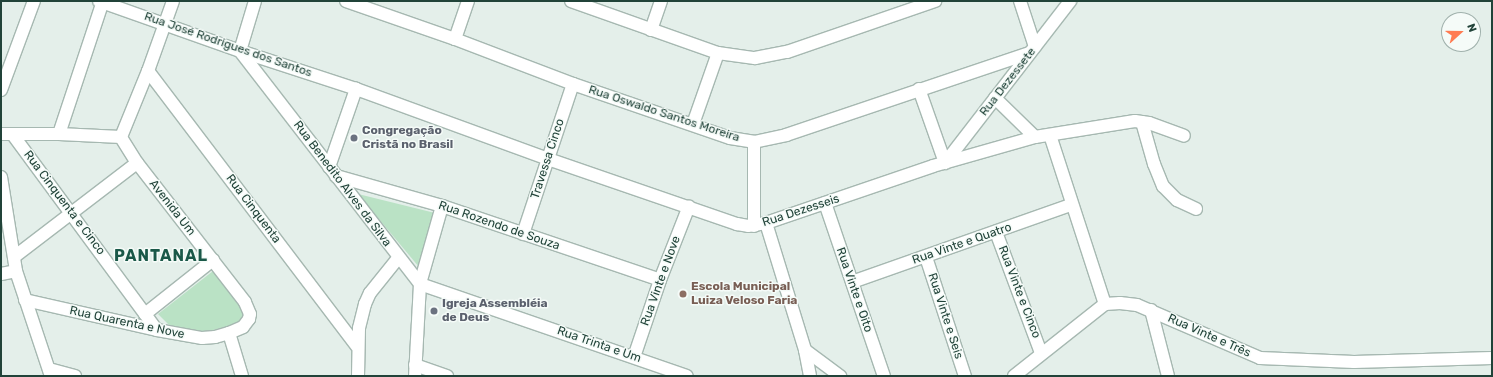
<!DOCTYPE html>
<html>
<head>
<meta charset="utf-8">
<style>
	body { margin:0 }
	#map { position:relative; width:1493px; height:377px; overflow:hidden; background:#e4efea; font-family:Rubik,sans-serif }
	div>[style] { position:absolute }
	.green>* { inset:0; background:#bae2c5 }
	.roads { filter:drop-shadow(1px 0 #a6b8b1) drop-shadow(-1px 0 #a6b8b1) drop-shadow(0 1px #a6b8b1) drop-shadow(0 -1px #a6b8b1) }
	.minor>* { height:12px; margin:-6px; padding:0 6px; transform-origin:6px; border-radius:6px; background:#fff }
	.dots>* { width:11px; height:11px; translate:-50% -50%; box-sizing:border-box; border:2px solid #f5fbf8; border-radius:50% }
	span { translate:-50% -50%; white-space:nowrap; text-align:center; line-height:1.15; -webkit-text-stroke:3px #f5fbf8; paint-order:stroke }
	.street-label { font-size:12px; color:#214339 }
	.worship-label { font-size:12px; color:#5b616d; font-weight:700 }
	.left { translate:0 -50%; text-align:left }
	.education-label { font-size:12px; color:#785e54; font-weight:700 }
	.district-label { font-size:16px; color:#1a5848; font-weight:700; letter-spacing:1px }
	.frame { position:absolute; inset:0; border:2px solid #214339; pointer-events:none }
	.north { position:absolute; left:1441px; top:12px; width:40px; height:40px; box-sizing:border-box; background:#f5fbf8; border:1px solid #a0b1ac; border-radius:50%; rotate:69deg; font-size:11px; font-weight:700; line-height:16px; text-align:center; color:#214339 }
	.north::after { content:''; display:block; margin:auto; width:14px; height:18px; background:#ff7b52; clip-path:polygon(50% 0,100% 100%,50% 72%,0 100%) }
</style>
</head>
<body>
<div id="map">
	<div class="green">
		<div style="clip-path:polygon(358px 194px,435px 213px,419px 267px)"></div>
		<div style="clip-path:polygon(213px 271px,243px 309px,243px 317px,239px 322px,225px 327px,205px 332px,169px 325px,158px 314px)"></div>
	</div>
	<div class="roads">
		<div class="minor">
			<div style="left:99px;top:1px;width:150px;rotate:19.5deg"></div>
			<div style="left:240px;top:51px;width:122px;rotate:18.1deg"></div>
			<div style="left:356px;top:89px;width:204px;rotate:20deg"></div>
			<div style="left:548px;top:159px;width:200px;rotate:19deg"></div>
			<div style="left:737px;top:224px;width:11px;rotate:10deg"></div>
			<div style="left:748px;top:226px;width:18px;rotate:-9deg"></div>
			<div style="left:766px;top:223px;width:176px;rotate:-18.8deg"></div>
			<div style="left:933px;top:166px;width:106px;rotate:-15.9deg"></div>
			<div style="left:1035px;top:137px;width:101px;rotate:-9.1deg"></div>
			<div style="left:1135px;top:121px;width:14px;rotate:8deg"></div>
			<div style="left:1149px;top:123px;width:37px;rotate:20deg"></div>
			<div style="left:255px;top:1px;width:52px;rotate:106.7deg"></div>
			<div style="left:240px;top:51px;width:294px;rotate:52.3deg"></div>
			<div style="left:420px;top:284px;width:92px;rotate:93.1deg"></div>
			<div style="left:346px;top:1px;width:115px;rotate:19.2deg"></div>
			<div style="left:455px;top:39px;width:126px;rotate:20.9deg"></div>
			<div style="left:573px;top:84px;width:166px;rotate:19deg"></div>
			<div style="left:730px;top:138px;width:24px;rotate:9deg"></div>
			<div style="left:754px;top:142px;width:33px;rotate:-12deg"></div>
			<div style="left:786px;top:135px;width:257px;rotate:-18.6deg"></div>
			<div style="left:571px;top:1px;width:156px;rotate:19.5deg"></div>
			<div style="left:718px;top:53px;width:37px;rotate:8deg"></div>
			<div style="left:755px;top:58px;width:33px;rotate:-11deg"></div>
			<div style="left:787px;top:52px;width:157px;rotate:-19deg"></div>
			<div style="left:1020px;top:1px;width:48px;rotate:71.9deg"></div>
			<div style="left:651px;top:30px;width:31px;rotate:-71deg"></div>
			<div style="left:455px;top:39px;width:40px;rotate:-71.1deg"></div>
			<div style="left:148px;top:71px;width:345px;rotate:52.8deg"></div>
			<div style="left:919px;top:89px;width:78px;rotate:70.6deg"></div>
			<div style="left:1px;top:90px;width:95px;rotate:-69.7deg"></div>
			<div style="left:995px;top:98px;width:56px;rotate:44.3deg"></div>
			<div style="left:1142px;top:122px;width:44px;rotate:74.1deg"></div>
			<div style="left:1154px;top:164px;width:24px;rotate:68deg"></div>
			<div style="left:1163px;top:186px;width:20px;rotate:45deg"></div>
			<div style="left:1177px;top:200px;width:21px;rotate:25deg"></div>
			<div style="left:693px;top:124px;width:75px;rotate:-70.6deg"></div>
			<div style="left:1px;top:134px;width:58px"></div>
			<div style="left:59px;top:134px;width:62px;rotate:2.8deg"></div>
			<div style="left:59px;top:134px;width:140px;rotate:-71.7deg"></div>
			<div style="left:13px;top:135px;width:242px;rotate:53.6deg"></div>
			<div style="left:1050px;top:135px;width:178px;rotate:72deg"></div>
			<div style="left:121px;top:137px;width:71px;rotate:-67.8deg"></div>
			<div style="left:148px;top:71px;width:74px;rotate:-70.3deg"></div>
			<div style="left:945px;top:163px;width:205px;rotate:-52.3deg"></div>
			<div style="left:329px;top:167px;width:83px;rotate:-70.9deg"></div>
			<div style="left:336px;top:176px;width:110px;rotate:15.8deg"></div>
			<div style="left:442px;top:206px;width:230px;rotate:18.7deg"></div>
			<div style="left:1px;top:177px;width:95px;rotate:80.9deg"></div>
			<div style="left:16px;top:271px;width:111px;rotate:71.6deg"></div>
			<div style="left:825px;top:203px;width:183px;rotate:71.2deg"></div>
			<div style="left:442px;top:206px;width:81px;rotate:105.8deg"></div>
			<div style="left:420px;top:284px;width:282px;rotate:19deg"></div>
			<div style="left:766px;top:223px;width:133px;rotate:72.9deg"></div>
			<div style="left:805px;top:350px;width:26px;rotate:79deg"></div>
			<div style="left:754px;top:226px;width:84px;rotate:-90deg"></div>
			<div style="left:996px;top:232px;width:129px;rotate:69.6deg"></div>
			<div style="left:523px;top:234px;width:158px;rotate:-71.6deg"></div>
			<div style="left:14px;top:257px;width:155px;rotate:-37.4deg"></div>
			<div style="left:926px;top:257px;width:125px;rotate:71.9deg"></div>
			<div style="left:1px;top:274px;width:15px;rotate:-11deg"></div>
			<div style="left:852px;top:282px;width:232px;rotate:-19.4deg"></div>
			<div style="left:25px;top:300px;width:135px;rotate:12.8deg"></div>
			<div style="left:157px;top:330px;width:46px;rotate:10.1deg"></div>
			<div style="left:202px;top:338px;width:13px;rotate:-4deg"></div>
			<div style="left:215px;top:337px;width:15px;rotate:-16deg"></div>
			<div style="left:229px;top:333px;width:15px;rotate:-23deg"></div>
			<div style="left:243px;top:327px;width:10px;rotate:-53deg"></div>
			<div style="left:249px;top:319px;width:5px;rotate:-79deg"></div>
			<div style="left:250px;top:314px;width:13px;rotate:-113deg"></div>
			<div style="left:245px;top:302px;width:176px;rotate:-127.8deg"></div>
			<div style="left:137px;top:163px;width:31px;rotate:-122deg"></div>
			<div style="left:1105px;top:304px;width:15px;rotate:-4deg"></div>
			<div style="left:1120px;top:303px;width:17px;rotate:7deg"></div>
			<div style="left:1137px;top:305px;width:134px;rotate:23.3deg"></div>
			<div style="left:1260px;top:358px;width:94px;rotate:2.4deg"></div>
			<div style="left:1354px;top:362px;width:138px;rotate:-1.7deg"></div>
			<div style="left:1151px;top:310px;width:68px;rotate:75.6deg"></div>
			<div style="left:145px;top:314px;width:87px;rotate:-38.5deg"></div>
			<div style="left:229px;top:333px;width:45px;rotate:73.2deg"></div>
			<div style="left:805px;top:350px;width:44px;rotate:36.6deg"></div>
			<div style="left:634px;top:357px;width:81px;rotate:-71.3deg"></div>
			<div style="left:660px;top:280px;width:79px;rotate:-68.6deg"></div>
			<div style="left:415px;top:365px;width:34px;rotate:19deg"></div>
			<div style="left:49px;top:369px;width:27px;rotate:15deg"></div>
			<div style="left:358px;top:376px;width:48px;rotate:-88.8deg"></div>
			<div style="left:359px;top:328px;width:25px;rotate:-76deg"></div>
			<div style="left:365px;top:304px;width:12px;rotate:-66deg"></div>
			<div style="left:370px;top:293px;width:45px;rotate:-51.3deg"></div>
			<div style="left:1014px;top:376px;width:116px;rotate:-38.4deg"></div>
		</div>
	</div>
	<div class="dots">
		<div style="left:354px;top:138px;background:#6b7280"></div>
		<div style="left:683px;top:294px;background:#8d6e63"></div>
		<div style="left:434px;top:311px;background:#6b7280"></div>
	</div>
	<div class="street-label">
		<span style="left:228px;top:45px;rotate:19deg">Rua José Rodrigues dos Santos</span>
		<span style="left:1008px;top:82px;rotate:-52deg">Rua Dezessete</span>
		<span style="left:664px;top:114px;rotate:18deg">Rua Oswaldo Santos Moreira</span>
		<span style="left:548px;top:159px;rotate:-72deg">Travessa Cinco</span>
		<span style="left:342px;top:184px;rotate:53deg">Rua Benedito Alves da Silva</span>
		<span style="left:64px;top:203px;rotate:53deg">Rua Cinquenta e Cinco</span>
		<span style="left:172px;top:208px;rotate:52deg">Avenida Um</span>
		<span style="left:253px;top:209px;rotate:53deg">Rua Cinquenta</span>
		<span style="left:801px;top:211px;rotate:-18deg">Rua Dezesseis</span>
		<span style="left:499px;top:226px;rotate:19deg">Rua Rozendo de Souza</span>
		<span style="left:962px;top:244px;rotate:-19deg">Rua Vinte e Quatro</span>
		<span style="left:661px;top:281px;rotate:-70deg">Rua Vinte e Nove</span>
		<span style="left:854px;top:290px;rotate:71deg">Rua Vinte e Oito</span>
		<span style="left:1019px;top:292px;rotate:69deg">Rua Vinte e Cinco</span>
		<span style="left:945px;top:316px;rotate:72deg">Rua Vinte e Seis</span>
		<span style="left:127px;top:323px;rotate:12deg">Rua Quarenta e Nove</span>
		<span style="left:1209px;top:336px;rotate:24deg">Rua Vinte e Três</span>
		<span style="left:599px;top:345px;rotate:19deg">Rua Trinta e Um</span>
	</div>
	<div class="worship-label">
		<span class="left" style="left:362px;top:138px">Congregação<br>Cristã no Brasil</span>
		<span class="left" style="left:442px;top:311px">Igreja Assembléia<br>de Deus</span>
	</div>
	<div class="education-label">
		<span class="left" style="left:691px;top:294px">Escola Municipal<br>Luiza Veloso Faria</span>
	</div>
	<div class="district-label">
		<span style="left:161px;top:256px">PANTANAL</span>
	</div>
	<div class="frame"></div>
	<div class="north">N</div>
</div>
</body>
</html>
